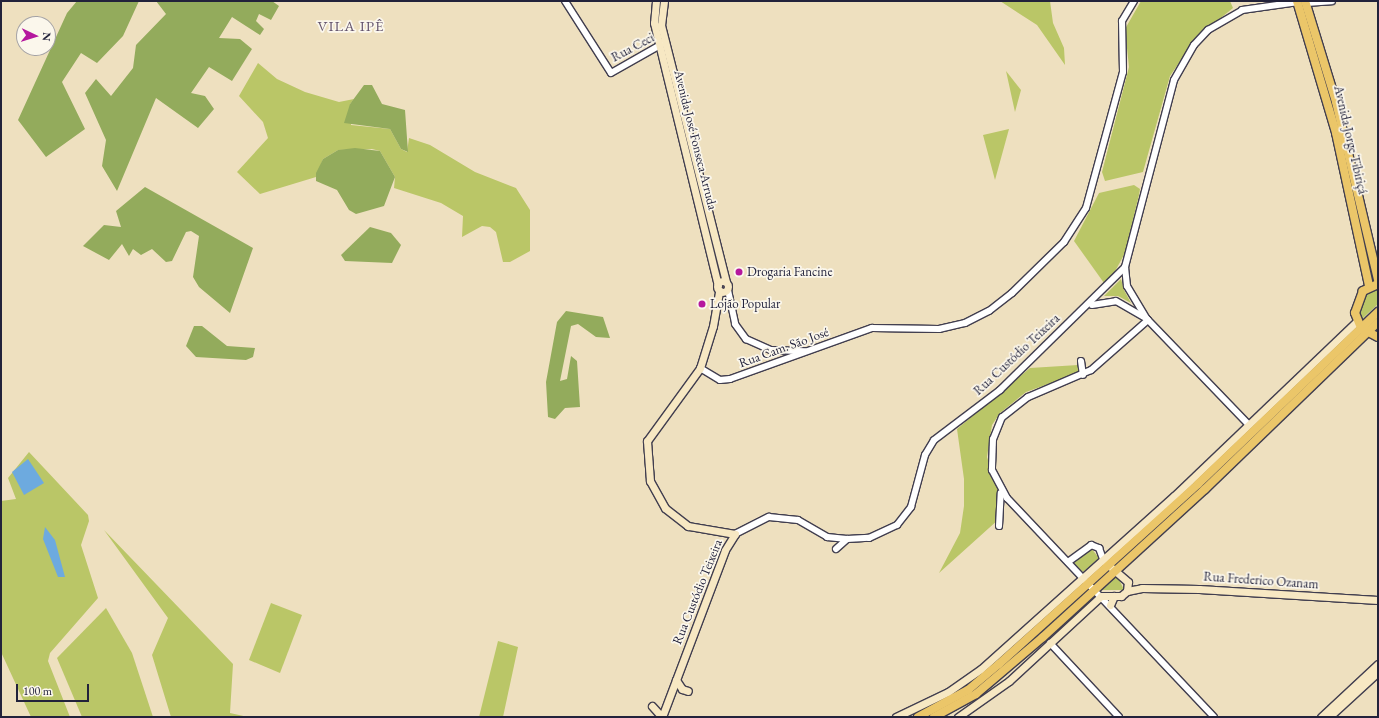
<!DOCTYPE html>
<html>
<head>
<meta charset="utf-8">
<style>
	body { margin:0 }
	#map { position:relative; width:1379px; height:718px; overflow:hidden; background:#eee0bf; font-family:"EB Garamond",serif }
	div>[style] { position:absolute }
	.green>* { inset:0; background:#bac667 }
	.forest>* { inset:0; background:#93ab5c }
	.water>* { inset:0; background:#6daadf }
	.roads { filter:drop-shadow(1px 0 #413e4f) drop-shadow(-1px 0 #413e4f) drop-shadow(0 1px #413e4f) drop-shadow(0 -1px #413e4f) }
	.tertiary>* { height:6px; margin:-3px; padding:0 3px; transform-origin:3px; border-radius:3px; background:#fff }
	.secondary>* { height:7px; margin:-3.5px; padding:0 3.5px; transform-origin:3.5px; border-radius:3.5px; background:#f7e8c3 }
	.secondary>.ring { margin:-3.5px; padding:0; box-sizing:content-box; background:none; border:7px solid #f7e8c3; border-radius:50% }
	.primary>* { height:8px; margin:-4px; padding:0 4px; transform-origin:4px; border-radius:4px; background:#ebc669 }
	.dots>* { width:11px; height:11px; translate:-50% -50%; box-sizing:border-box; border:2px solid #fbf7ec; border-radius:50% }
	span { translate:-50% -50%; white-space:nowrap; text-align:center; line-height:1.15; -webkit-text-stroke:3.5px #fbf7ec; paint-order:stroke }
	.street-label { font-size:13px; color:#22223b }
	.poi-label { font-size:13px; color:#22223b }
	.left { translate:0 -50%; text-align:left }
	.quarter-label { font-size:15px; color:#64546d; letter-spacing:1px }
	.frame { position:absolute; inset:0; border:2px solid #22223b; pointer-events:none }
	.north { position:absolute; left:16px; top:16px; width:40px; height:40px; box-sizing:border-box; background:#fbf7ec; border:1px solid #a4a2a5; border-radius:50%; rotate:94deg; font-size:11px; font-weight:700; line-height:16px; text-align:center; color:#22223b }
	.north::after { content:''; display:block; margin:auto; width:14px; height:18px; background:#b5179e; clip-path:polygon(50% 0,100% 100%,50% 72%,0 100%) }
	.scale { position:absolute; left:16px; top:684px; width:73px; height:18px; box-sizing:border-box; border:2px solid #22223b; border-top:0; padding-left:5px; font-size:12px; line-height:14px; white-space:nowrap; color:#22223b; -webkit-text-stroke:3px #fbf7ec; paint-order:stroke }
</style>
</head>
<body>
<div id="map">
	<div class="green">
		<div style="clip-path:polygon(1000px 1px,1050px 1px,1053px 23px,1064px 48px,1065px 65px,1037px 25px)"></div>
		<div style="clip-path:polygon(1141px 1px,1230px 1px,1233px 8px,1196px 38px,1170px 76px,1143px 172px,1105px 181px,1102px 172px,1129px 67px,1125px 29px)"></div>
		<div style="clip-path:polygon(258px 63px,277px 79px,305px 92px,339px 102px,354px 99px,350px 104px,351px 125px,390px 129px,401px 149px,407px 152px,409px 138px,430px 145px,475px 172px,516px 188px,530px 210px,530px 251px,510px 262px,503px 262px,496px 232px,490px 227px,482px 226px,462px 237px,463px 216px,441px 203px,394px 188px,395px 177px,380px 151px,372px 149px,338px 150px,323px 159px,316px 177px,260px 194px,237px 172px,268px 138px,263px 122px,239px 96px)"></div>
		<div style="clip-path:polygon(1006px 71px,1021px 90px,1015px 112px)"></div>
		<div style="clip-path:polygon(1009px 129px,995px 180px,983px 135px)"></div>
		<div style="clip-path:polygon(1134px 185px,1140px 189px,1139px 195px,1125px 253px,1113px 275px,1104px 283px,1074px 241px,1099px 193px)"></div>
		<div style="clip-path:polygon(1121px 279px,1124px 290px,1131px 303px,1118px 296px,1104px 296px)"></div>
		<div style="clip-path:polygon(1378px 287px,1378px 304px,1362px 319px,1359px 311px,1364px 294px)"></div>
		<div style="clip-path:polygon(1078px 365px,1081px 369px,1073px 375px,1026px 392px,1000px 413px,992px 425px,987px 457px,1004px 509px,999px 519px,939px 573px,960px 533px,964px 506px,964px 479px,957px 429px,1030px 368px)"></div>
		<div style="clip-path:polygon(29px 452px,88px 515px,89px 521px,81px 545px,98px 598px,50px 653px,48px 661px,70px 717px,31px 717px,1px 652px,1px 501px,16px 499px,8px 478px)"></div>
		<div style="clip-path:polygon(104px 530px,233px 664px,230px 713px,248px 717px,171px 717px,152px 655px,168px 618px)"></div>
		<div style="clip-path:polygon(1091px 548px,1099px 558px,1083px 572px,1074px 563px)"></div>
		<div style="clip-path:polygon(1117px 575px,1124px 590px,1100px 590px)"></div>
		<div style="clip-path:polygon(271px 603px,302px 615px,280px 673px,249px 660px)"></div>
		<div style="clip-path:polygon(106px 608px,132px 653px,153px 717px,82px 717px,57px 658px)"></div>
		<div style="clip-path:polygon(498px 641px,518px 647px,503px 717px,479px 717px)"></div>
	</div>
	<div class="forest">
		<div style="clip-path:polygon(77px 1px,139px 1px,123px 36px,97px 63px,81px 53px,62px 82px,85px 129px,46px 157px,18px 120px,67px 13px)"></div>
		<div style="clip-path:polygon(156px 1px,272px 1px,279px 6px,271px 20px,259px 14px,256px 21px,264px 29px,260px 35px,232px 17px,219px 38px,240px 39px,252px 49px,232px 81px,209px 67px,191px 93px,205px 96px,214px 109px,198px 128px,156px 98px,117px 191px,102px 166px,106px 140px,85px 93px,96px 79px,111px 96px,133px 68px,136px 45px,166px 14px)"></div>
		<div style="clip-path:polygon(364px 85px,372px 85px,382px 104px,405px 110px,408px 152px,401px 149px,390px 129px,344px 123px,350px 104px)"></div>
		<div style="clip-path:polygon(355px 148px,380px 151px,395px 177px,384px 206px,356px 214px,349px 210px,337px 190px,316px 181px,316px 173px,323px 159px,338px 150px)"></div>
		<div style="clip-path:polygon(145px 187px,253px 248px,230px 313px,199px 287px,193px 277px,199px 236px,191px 231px,186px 232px,172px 261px,166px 262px,152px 249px,141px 255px,133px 249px,129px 256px,122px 244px,109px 260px,83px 246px,104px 225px,121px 227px,116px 211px)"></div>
		<div style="clip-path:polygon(370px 227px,391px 233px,401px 245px,392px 263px,345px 261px,341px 255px)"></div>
		<div style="clip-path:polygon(566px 311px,603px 317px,610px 338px,596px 337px,578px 324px,571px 326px,560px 381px,567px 379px,571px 356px,577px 361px,580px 407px,565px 408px,555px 419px,548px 417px,546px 382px,557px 322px)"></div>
		<div style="clip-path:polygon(194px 326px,202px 326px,227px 346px,255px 348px,253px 357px,246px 360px,196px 357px,186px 346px)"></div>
	</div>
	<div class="water">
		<div style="clip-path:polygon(28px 459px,44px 483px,24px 495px,12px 472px)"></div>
		<div style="clip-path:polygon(45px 527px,55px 540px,65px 577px,58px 577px,43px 539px)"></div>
	</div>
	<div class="roads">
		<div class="tertiary">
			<div style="left:565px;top:1px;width:85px;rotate:57.4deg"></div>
			<div style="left:611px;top:73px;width:59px;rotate:-29.6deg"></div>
			<div style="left:1306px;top:3px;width:26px;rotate:-4deg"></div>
			<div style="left:1125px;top:267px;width:19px;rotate:84deg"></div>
			<div style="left:1127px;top:286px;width:39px;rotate:59deg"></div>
			<div style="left:1147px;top:319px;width:147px;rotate:46.1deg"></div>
			<div style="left:728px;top:290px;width:35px;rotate:78deg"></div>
			<div style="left:735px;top:324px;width:19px;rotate:54deg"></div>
			<div style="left:746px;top:339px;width:27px;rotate:24deg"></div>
			<div style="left:771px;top:350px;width:34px;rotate:2deg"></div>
			<div style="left:1092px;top:305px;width:24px;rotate:-9deg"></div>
			<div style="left:1116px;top:301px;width:34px;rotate:30deg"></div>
			<div style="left:1148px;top:320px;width:76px;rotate:138.7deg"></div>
			<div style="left:1091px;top:370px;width:69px;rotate:156.8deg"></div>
			<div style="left:1028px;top:397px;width:33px;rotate:142deg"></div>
			<div style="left:1002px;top:417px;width:24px;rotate:112deg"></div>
			<div style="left:993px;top:439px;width:31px;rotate:92deg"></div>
			<div style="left:992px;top:470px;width:32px;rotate:62deg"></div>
			<div style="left:1007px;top:498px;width:301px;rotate:46.6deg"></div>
			<div style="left:1081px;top:361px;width:14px;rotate:82deg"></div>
			<div style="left:700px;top:368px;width:23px;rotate:31deg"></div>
			<div style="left:720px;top:380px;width:10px;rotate:-6deg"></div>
			<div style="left:730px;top:379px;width:151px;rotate:-19.8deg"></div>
			<div style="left:872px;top:328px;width:67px;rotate:0.9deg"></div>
			<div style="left:939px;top:329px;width:27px;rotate:-13deg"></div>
			<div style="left:965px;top:323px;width:27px;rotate:-27deg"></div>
			<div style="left:989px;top:311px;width:29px;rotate:-38deg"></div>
			<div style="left:1012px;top:293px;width:73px;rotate:-44.4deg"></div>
			<div style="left:1064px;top:242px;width:40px;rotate:-57.1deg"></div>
			<div style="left:1086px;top:208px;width:141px;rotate:-74.8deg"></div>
			<div style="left:1123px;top:72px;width:51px;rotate:-91.1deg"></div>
			<div style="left:1122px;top:21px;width:23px;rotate:-59deg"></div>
			<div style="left:999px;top:526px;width:33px;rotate:-87deg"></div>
			<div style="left:735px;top:534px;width:38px;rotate:-27deg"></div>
			<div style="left:769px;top:517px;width:29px;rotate:6deg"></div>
			<div style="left:798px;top:520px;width:34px;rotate:30deg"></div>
			<div style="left:827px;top:537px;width:20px;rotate:6deg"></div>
			<div style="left:847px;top:539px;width:22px;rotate:-3deg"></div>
			<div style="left:869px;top:538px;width:31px;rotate:-25deg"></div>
			<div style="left:897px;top:525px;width:23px;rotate:-52deg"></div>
			<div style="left:911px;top:507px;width:54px;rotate:-74.9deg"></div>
			<div style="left:925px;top:455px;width:17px;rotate:-59deg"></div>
			<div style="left:934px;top:440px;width:83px;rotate:-37.1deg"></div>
			<div style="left:1000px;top:390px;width:175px;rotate:-44.5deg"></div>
			<div style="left:1125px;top:267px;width:193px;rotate:-75.3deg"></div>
			<div style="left:1174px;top:80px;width:40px;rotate:-60.3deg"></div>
			<div style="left:1194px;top:45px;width:21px;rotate:-47deg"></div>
			<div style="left:1208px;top:30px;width:39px;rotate:-30deg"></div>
			<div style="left:1242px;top:10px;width:57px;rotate:-8.1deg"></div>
			<div style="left:836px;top:549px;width:15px;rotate:-42deg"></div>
			<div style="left:1068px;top:562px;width:29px;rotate:-36deg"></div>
			<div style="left:1091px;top:545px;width:9px;rotate:21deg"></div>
			<div style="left:1099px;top:548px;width:12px;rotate:70deg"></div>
			<div style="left:1050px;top:643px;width:101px;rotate:47deg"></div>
		</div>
		<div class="secondary">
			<div style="left:656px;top:1px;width:22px;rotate:95deg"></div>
			<div style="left:654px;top:23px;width:270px;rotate:76.3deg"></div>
			<div style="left:664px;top:1px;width:24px;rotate:97deg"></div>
			<div style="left:661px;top:25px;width:265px;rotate:75.8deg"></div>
			<div class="ring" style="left:717.5px;top:281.5px;width:4px;height:4px"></div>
			<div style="left:1127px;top:591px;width:15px;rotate:-11deg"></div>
			<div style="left:1142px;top:588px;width:57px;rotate:1deg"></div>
			<div style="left:1199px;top:589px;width:179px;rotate:3.5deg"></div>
			<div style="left:1110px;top:605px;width:10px;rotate:-66deg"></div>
			<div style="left:676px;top:680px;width:11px;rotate:56deg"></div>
			<div style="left:682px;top:689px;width:6px;rotate:18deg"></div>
			<div style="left:652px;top:706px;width:15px;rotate:48deg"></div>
			<div style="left:662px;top:717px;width:178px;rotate:-69.3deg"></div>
			<div style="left:725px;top:550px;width:19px;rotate:-58deg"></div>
			<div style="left:735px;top:534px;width:48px;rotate:-170.3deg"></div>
			<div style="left:688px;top:526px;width:29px;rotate:-142deg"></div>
			<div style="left:665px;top:508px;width:31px;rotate:-119deg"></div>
			<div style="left:650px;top:481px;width:40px;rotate:-94.3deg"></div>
			<div style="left:647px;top:441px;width:90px;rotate:-54deg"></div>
			<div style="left:700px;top:368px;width:44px;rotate:-72.8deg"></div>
			<div style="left:713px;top:326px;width:36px;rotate:-80deg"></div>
			<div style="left:896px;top:717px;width:58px;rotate:-25.7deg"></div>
			<div style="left:948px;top:692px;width:40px;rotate:-34.9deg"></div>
			<div style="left:981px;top:669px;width:259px;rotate:-41.9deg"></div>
			<div style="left:1174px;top:496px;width:253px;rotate:-43.7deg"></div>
			<div style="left:958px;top:717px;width:62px;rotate:-35.2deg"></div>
			<div style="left:1009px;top:681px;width:125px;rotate:-42.7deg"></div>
			<div style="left:1101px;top:596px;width:20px"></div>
			<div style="left:1121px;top:596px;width:8px;rotate:-40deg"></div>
			<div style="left:1127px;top:591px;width:9px;rotate:-84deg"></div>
			<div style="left:1128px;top:582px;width:30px;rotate:-139deg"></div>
			<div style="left:1321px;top:717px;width:78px;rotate:-42.9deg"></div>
			<div style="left:1329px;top:717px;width:67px;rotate:-42.6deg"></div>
		</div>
		<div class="primary">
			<div style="left:1297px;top:1px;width:138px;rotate:73.5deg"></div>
			<div style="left:1336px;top:133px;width:157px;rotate:77.8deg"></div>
			<div style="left:1305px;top:1px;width:106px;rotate:72.9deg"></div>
			<div style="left:1336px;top:102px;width:183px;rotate:76.7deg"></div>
			<div style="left:1378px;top:284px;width:17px;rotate:155deg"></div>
			<div style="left:1363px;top:291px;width:23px;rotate:110deg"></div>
			<div style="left:1355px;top:313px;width:16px;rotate:68deg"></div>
			<div style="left:1361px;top:328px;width:19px;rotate:28deg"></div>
			<div style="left:918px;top:717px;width:57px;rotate:-28.4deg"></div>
			<div style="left:968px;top:690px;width:40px;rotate:-40deg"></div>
			<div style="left:999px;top:664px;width:268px;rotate:-42.1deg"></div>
			<div style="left:1198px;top:484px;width:249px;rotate:-43.7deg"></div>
			<div style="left:934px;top:717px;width:48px;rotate:-28.7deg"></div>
			<div style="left:976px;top:694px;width:88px;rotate:-40.4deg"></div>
			<div style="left:1043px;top:637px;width:219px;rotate:-42.4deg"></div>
			<div style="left:1205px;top:489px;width:240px;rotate:-44deg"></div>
		</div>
	</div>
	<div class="dots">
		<div style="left:739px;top:272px;background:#b5179e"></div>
		<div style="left:702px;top:304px;background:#b5179e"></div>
	</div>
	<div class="street-label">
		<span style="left:633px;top:48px;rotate:-28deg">Rua Ceci</span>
		<span style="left:695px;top:140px;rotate:76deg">Avenida José Fonseca Arruda</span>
		<span style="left:1350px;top:140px;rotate:77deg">Avenida Jorge Tibiriçá</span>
		<span style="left:784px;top:348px;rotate:-20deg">Rua Cam. São José</span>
		<span style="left:1017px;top:355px;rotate:-43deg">Rua Custódio Teixeira</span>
		<span style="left:1261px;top:581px;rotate:4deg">Rua Frederico Ozanam</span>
		<span style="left:698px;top:592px;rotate:-68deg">Rua Custódio Teixeira</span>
	</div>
	<div class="poi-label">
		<span class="left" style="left:747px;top:272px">Drogaria Fancine</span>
		<span class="left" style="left:710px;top:304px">Lojão Popular</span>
	</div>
	<div class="quarter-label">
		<span style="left:351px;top:26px">VILA IPÊ</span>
	</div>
	<div class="frame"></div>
	<div class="north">N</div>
	<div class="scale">100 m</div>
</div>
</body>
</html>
